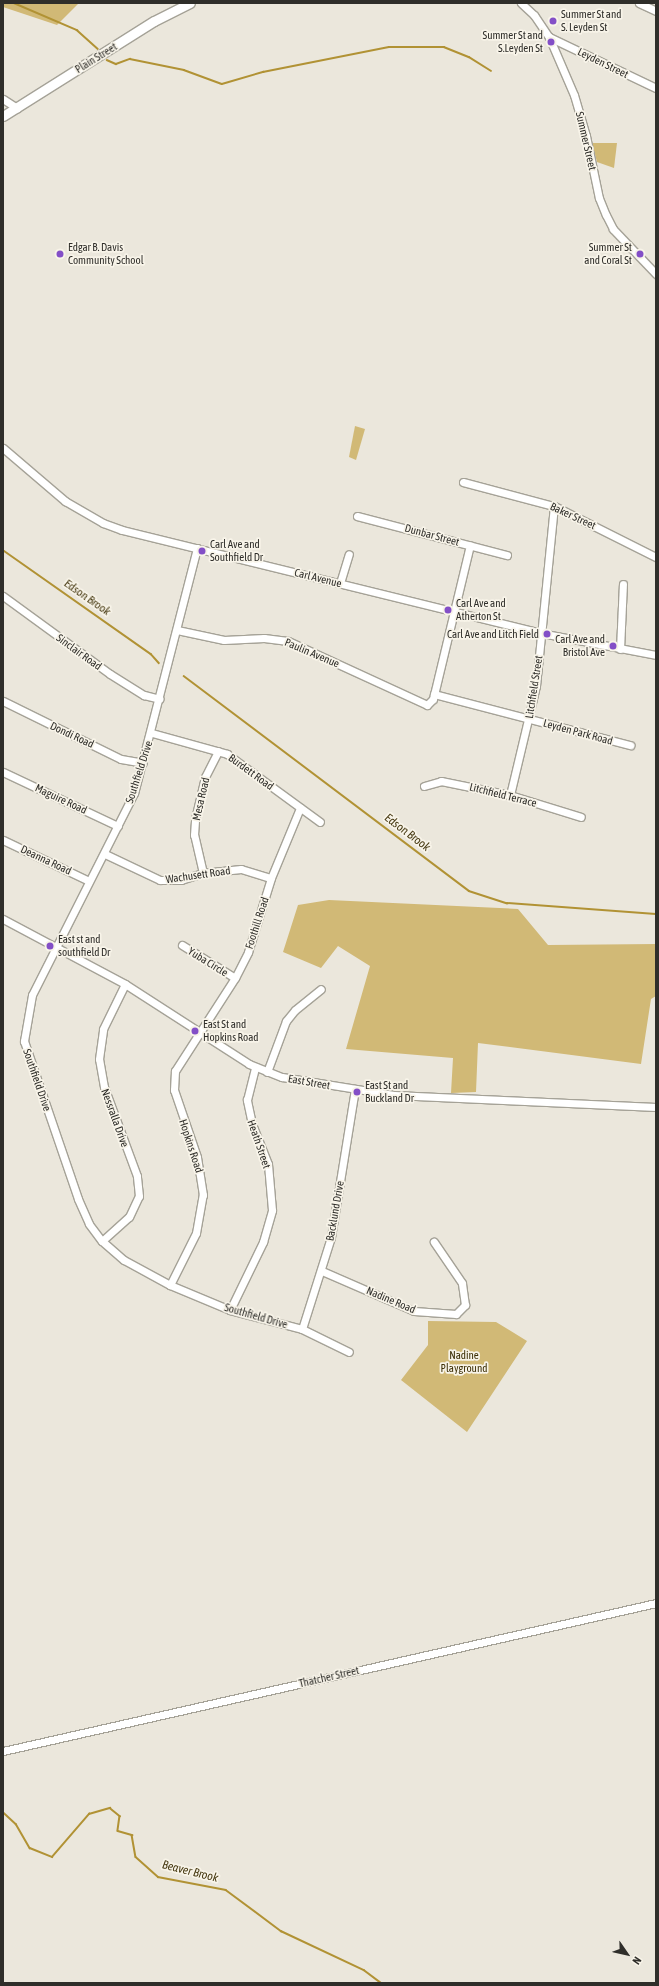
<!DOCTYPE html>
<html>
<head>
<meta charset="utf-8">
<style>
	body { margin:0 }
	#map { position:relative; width:659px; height:1986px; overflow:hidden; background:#ebe7dc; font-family:"Asap Condensed",sans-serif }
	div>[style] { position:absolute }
	.green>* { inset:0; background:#d1b976 }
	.stream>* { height:1.5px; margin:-0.75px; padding:0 0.75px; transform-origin:0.75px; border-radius:0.75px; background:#b19234 }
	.roads { filter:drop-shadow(1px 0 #a5a297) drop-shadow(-1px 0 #a5a297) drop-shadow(0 1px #a5a297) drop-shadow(0 -1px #a5a297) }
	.minor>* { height:7px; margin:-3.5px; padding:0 3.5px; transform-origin:3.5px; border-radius:3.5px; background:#fff }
	.major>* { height:9px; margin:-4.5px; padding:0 4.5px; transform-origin:4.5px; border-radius:4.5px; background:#fff }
	.dots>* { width:11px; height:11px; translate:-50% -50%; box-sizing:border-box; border:2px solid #f8f4e9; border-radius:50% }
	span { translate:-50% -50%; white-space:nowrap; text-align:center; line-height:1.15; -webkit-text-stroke:3.5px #f8f4e9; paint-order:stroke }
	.poi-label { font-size:11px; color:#2f2e2a }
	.left { translate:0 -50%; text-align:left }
	.right { translate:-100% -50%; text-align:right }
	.street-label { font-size:11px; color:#2f2e2a }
	.park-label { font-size:11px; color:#3b2e05 }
	.water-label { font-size:12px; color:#473a13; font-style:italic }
	.frame { position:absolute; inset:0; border:4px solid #2f2e2a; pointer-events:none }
	.north { position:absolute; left:607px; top:1934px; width:40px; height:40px; -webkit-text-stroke:3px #f8f4e9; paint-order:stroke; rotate:124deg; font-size:11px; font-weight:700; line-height:16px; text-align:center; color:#2f2e2a }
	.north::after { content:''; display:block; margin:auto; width:14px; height:18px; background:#2f2e2a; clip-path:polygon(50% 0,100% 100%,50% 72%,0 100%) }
</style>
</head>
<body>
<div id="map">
	<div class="green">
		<div style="clip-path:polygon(3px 3px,79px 3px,57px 25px,3px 7px)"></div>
		<div style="clip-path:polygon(592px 143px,617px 143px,614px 168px,597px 162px)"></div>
		<div style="clip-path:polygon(355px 426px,365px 429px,356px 460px,349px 457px)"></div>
		<div style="clip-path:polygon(329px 900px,518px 909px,548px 945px,656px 944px,656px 996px,651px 999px,641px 1064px,478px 1043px,476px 1092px,451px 1093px,453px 1058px,346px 1049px,370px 966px,338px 946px,321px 968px,283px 952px,298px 905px)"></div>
		<div style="clip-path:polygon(428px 1321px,496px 1322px,527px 1341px,467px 1432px,401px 1380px,428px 1345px)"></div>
	</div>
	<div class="stream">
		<div style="left:14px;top:3px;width:69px;rotate:23.2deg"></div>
		<div style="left:77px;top:30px;width:28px;rotate:42deg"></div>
		<div style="left:107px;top:60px;width:10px;rotate:24deg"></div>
		<div style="left:116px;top:64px;width:15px;rotate:-20deg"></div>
		<div style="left:130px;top:59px;width:55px;rotate:11.5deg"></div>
		<div style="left:184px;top:70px;width:40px;rotate:20.2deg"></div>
		<div style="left:222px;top:84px;width:43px;rotate:-16.3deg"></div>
		<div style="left:263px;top:72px;width:128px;rotate:-11.2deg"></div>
		<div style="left:389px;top:47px;width:55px"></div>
		<div style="left:444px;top:47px;width:27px;rotate:22deg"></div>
		<div style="left:469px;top:57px;width:26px;rotate:32deg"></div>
		<div style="left:3px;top:550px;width:181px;rotate:35.1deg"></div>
		<div style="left:151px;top:654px;width:12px;rotate:48deg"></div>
		<div style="left:184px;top:676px;width:357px;rotate:37deg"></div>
		<div style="left:469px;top:891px;width:40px;rotate:18deg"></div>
		<div style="left:507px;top:903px;width:149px;rotate:4.2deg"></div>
		<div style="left:3px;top:1812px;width:18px;rotate:43deg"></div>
		<div style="left:16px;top:1824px;width:28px;rotate:60deg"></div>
		<div style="left:30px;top:1848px;width:24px;rotate:22deg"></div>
		<div style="left:52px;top:1857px;width:57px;rotate:-49.3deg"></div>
		<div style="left:89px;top:1814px;width:22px;rotate:-16deg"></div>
		<div style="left:110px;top:1808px;width:13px;rotate:39deg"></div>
		<div style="left:120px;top:1816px;width:15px;rotate:98deg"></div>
		<div style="left:118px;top:1831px;width:15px;rotate:16deg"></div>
		<div style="left:132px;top:1835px;width:22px;rotate:80deg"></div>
		<div style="left:136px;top:1857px;width:30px;rotate:42deg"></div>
		<div style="left:158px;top:1877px;width:69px;rotate:10.8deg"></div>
		<div style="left:226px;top:1890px;width:69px;rotate:36.7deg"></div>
		<div style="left:281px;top:1931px;width:92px;rotate:25.2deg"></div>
		<div style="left:364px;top:1970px;width:21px;rotate:37deg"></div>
	</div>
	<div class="roads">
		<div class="minor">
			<div style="left:521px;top:3px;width:18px;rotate:43deg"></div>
			<div style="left:534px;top:15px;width:27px;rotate:56deg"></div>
			<div style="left:549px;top:37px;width:63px;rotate:66.7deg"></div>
			<div style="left:574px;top:95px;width:43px;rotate:73.7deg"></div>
			<div style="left:586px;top:136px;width:63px;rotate:78.2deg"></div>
			<div style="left:599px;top:198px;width:18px;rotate:68deg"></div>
			<div style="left:606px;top:215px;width:16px;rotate:63deg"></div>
			<div style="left:613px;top:229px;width:62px;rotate:46.3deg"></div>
			<div style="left:639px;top:3px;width:19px;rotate:25deg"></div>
			<div style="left:549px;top:37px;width:119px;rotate:25.5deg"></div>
			<div style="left:3px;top:99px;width:17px;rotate:33deg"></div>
			<div style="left:3px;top:448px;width:82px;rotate:40.5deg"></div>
			<div style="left:65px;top:501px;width:44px;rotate:30.1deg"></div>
			<div style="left:103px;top:523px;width:20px;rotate:20deg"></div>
			<div style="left:122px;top:530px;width:431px;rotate:13.8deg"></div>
			<div style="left:541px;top:633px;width:117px;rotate:10.8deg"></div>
			<div style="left:463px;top:482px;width:94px;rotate:14.8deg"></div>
			<div style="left:554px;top:506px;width:114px;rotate:26.6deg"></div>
			<div style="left:357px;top:516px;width:155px;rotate:14.6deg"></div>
			<div style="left:197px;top:548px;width:253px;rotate:104.4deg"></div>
			<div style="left:134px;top:793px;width:226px;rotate:116.8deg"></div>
			<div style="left:32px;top:995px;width:47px;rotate:99.9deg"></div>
			<div style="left:24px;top:1041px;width:167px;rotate:71.1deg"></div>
			<div style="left:78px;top:1199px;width:27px;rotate:66deg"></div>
			<div style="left:89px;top:1224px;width:21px;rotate:53deg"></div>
			<div style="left:102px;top:1241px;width:29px;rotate:41deg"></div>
			<div style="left:124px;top:1260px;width:52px;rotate:28.5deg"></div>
			<div style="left:170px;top:1285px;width:65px;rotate:22.6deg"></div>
			<div style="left:230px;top:1310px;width:74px;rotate:14.8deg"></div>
			<div style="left:302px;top:1329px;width:52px;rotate:26.1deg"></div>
			<div style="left:340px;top:583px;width:30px;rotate:-73deg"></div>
			<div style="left:3px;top:596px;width:132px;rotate:36.1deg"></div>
			<div style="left:110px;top:674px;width:40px;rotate:32deg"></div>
			<div style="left:144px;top:695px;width:16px;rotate:14deg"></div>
			<div style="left:177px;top:630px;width:48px;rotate:12deg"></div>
			<div style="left:224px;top:640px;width:40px;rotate:-2.9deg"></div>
			<div style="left:264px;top:638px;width:24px;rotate:7deg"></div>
			<div style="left:288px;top:641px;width:153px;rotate:24.7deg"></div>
			<div style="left:427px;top:705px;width:8px;rotate:-45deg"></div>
			<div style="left:433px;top:699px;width:158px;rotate:-76.5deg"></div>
			<div style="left:620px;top:649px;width:65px;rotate:-87.4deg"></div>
			<div style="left:434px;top:694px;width:203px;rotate:14.6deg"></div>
			<div style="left:3px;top:701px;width:131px;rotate:26.2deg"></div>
			<div style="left:121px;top:759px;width:22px;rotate:10deg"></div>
			<div style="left:152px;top:733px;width:78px;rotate:15.6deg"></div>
			<div style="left:227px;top:754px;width:115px;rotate:36.2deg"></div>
			<div style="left:3px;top:772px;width:127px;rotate:25.2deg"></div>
			<div style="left:424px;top:786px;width:18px;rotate:-16deg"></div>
			<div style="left:441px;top:781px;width:70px;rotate:11.5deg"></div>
			<div style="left:510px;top:795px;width:74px;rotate:17.2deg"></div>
			<div style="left:510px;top:795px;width:112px;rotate:-76.6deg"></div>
			<div style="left:536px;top:686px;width:181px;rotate:-84.3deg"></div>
			<div style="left:3px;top:840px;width:95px;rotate:25.5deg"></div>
			<div style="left:105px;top:854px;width:61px;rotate:25.3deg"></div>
			<div style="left:160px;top:880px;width:21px"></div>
			<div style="left:181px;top:880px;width:23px;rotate:-18deg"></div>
			<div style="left:203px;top:873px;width:38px;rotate:-6deg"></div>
			<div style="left:241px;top:869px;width:31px;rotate:17deg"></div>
			<div style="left:203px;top:873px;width:39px;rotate:-103deg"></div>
			<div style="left:194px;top:835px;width:16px;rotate:-86deg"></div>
			<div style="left:195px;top:819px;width:43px;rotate:-76.6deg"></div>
			<div style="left:205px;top:777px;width:29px;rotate:-63deg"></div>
			<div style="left:3px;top:919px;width:138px;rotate:28deg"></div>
			<div style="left:125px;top:984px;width:148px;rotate:32.8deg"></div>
			<div style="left:249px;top:1064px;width:35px;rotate:22deg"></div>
			<div style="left:282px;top:1077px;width:113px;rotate:9.1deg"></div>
			<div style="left:394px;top:1095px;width:262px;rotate:2.6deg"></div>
			<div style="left:182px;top:945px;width:62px;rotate:31.9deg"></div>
			<div style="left:267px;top:1072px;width:54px;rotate:-69.6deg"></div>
			<div style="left:286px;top:1021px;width:14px;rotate:-51deg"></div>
			<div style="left:295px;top:1010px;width:33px;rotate:-39deg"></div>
			<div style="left:102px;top:1241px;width:36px;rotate:-42deg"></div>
			<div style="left:129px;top:1217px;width:23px;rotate:-65deg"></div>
			<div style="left:139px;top:1196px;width:20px;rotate:-96deg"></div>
			<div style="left:137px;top:1176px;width:95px;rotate:-110.3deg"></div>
			<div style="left:104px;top:1087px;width:28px;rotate:-100deg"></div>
			<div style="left:99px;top:1059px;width:30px;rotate:-82deg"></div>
			<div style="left:103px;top:1029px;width:50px;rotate:-63.9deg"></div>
			<div style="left:322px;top:1271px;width:100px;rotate:23.5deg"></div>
			<div style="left:414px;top:1311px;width:42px;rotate:4.1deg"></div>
			<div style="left:456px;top:1314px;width:13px;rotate:-45deg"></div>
			<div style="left:465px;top:1305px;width:22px;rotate:-98deg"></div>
			<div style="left:462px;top:1283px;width:50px;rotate:-124.3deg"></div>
			<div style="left:170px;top:1285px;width:58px;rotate:-63.4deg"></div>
			<div style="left:196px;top:1233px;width:39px;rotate:-80deg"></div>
			<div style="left:203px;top:1195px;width:38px;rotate:-99deg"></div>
			<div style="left:197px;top:1157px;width:71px;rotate:-108.9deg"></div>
			<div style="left:174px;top:1090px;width:19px;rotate:-87deg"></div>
			<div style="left:175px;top:1071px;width:111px;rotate:-57.2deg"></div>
			<div style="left:235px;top:978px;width:29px;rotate:-63deg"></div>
			<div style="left:248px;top:952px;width:77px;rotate:-72.7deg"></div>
			<div style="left:271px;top:878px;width:76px;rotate:-67.5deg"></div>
			<div style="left:230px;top:1310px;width:76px;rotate:-64.1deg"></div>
			<div style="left:263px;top:1242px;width:33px;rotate:-74deg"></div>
			<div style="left:272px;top:1210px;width:46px;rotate:-95deg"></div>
			<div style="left:268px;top:1164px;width:43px;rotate:-111.8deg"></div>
			<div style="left:252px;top:1124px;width:25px;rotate:-102deg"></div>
			<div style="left:247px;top:1100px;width:34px;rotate:-76deg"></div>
			<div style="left:302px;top:1329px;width:96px;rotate:-72.5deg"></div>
			<div style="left:331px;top:1237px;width:150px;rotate:-80.8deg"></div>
			<div style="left:3px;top:1751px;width:670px;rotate:-12.77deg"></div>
		</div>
		<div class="major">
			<div style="left:3px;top:116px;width:178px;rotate:-32.2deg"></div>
			<div style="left:154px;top:21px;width:40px;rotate:-26.6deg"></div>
		</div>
	</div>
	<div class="dots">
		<div style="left:553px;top:21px;background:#834fc7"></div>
		<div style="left:551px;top:42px;background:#834fc7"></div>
		<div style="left:60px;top:254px;background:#834fc7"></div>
		<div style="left:640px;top:254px;background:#834fc7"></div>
		<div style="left:202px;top:551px;background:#834fc7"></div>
		<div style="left:448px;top:610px;background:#834fc7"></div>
		<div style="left:547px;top:634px;background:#834fc7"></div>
		<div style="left:613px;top:646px;background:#834fc7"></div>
		<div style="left:50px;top:946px;background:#834fc7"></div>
		<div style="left:195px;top:1031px;background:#834fc7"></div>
		<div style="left:357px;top:1092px;background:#834fc7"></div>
	</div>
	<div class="poi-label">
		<span class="left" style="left:561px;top:21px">Summer St and<br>S. Leyden St</span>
		<span class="right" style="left:543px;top:42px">Summer St and<br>S.Leyden St</span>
		<span class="left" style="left:68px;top:254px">Edgar B. Davis<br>Community School</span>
		<span class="right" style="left:632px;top:254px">Summer St<br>and Coral St</span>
		<span class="left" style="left:210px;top:551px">Carl Ave and<br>Southfield Dr</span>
		<span class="left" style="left:456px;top:610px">Carl Ave and<br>Atherton St</span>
		<span class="right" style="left:539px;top:634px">Carl Ave and Litch Field</span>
		<span class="right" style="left:605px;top:646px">Carl Ave and<br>Bristol Ave</span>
		<span class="left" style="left:58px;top:946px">East st and<br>southfield Dr</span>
		<span class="left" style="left:203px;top:1031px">East St and<br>Hopkins Road</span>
		<span class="left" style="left:365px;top:1092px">East St and<br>Buckland Dr</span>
	</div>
	<div class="street-label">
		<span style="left:96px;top:58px;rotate:-32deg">Plain Street</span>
		<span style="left:603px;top:63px;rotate:26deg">Leyden Street</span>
		<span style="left:586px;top:141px;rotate:77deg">Summer Street</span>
		<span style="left:573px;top:516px;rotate:25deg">Baker Street</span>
		<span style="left:432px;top:535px;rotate:15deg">Dunbar Street</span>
		<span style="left:318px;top:578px;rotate:14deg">Carl Avenue</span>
		<span style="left:79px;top:652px;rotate:36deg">Sinclair Road</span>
		<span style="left:312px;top:653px;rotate:23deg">Paulin Avenue</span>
		<span style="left:534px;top:687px;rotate:-81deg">Litchfield Street</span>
		<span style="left:578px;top:732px;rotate:15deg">Leyden Park Road</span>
		<span style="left:72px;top:735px;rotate:25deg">Dondi Road</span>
		<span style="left:139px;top:772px;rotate:-72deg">Southfield Drive</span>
		<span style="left:251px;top:772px;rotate:36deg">Burdett Road</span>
		<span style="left:503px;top:795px;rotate:14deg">Litchfield Terrace</span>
		<span style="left:61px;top:799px;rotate:25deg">Maguire Road</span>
		<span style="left:201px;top:799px;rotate:-77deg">Mesa Road</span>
		<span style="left:46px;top:860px;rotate:25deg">Deanna Road</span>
		<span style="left:198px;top:875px;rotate:-8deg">Wachusett Road</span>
		<span style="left:257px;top:923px;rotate:-72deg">Foothill Road</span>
		<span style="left:208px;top:962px;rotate:32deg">Yuba Circle</span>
		<span style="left:37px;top:1080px;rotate:71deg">Southfield Drive</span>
		<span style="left:309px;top:1082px;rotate:10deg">East Street</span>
		<span style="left:115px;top:1118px;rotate:70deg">Nessralla Drive</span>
		<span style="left:259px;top:1144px;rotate:71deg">Heath Street</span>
		<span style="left:191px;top:1146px;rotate:72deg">Hopkins Road</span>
		<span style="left:335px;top:1211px;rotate:-80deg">Backlund Drive</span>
		<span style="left:391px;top:1300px;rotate:23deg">Nadine Road</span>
		<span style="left:256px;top:1316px;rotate:16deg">Southfield Drive</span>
		<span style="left:329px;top:1677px;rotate:-13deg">Thatcher Street</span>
	</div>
	<div class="park-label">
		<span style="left:464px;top:1362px">Nadine<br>Playground</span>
	</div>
	<div class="water-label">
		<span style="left:87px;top:598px;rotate:35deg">Edson Brook</span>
		<span style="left:407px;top:833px;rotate:37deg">Edson Brook</span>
		<span style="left:190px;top:1872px;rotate:14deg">Beaver Brook</span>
	</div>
	<div class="frame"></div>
	<div class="north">N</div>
</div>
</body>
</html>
